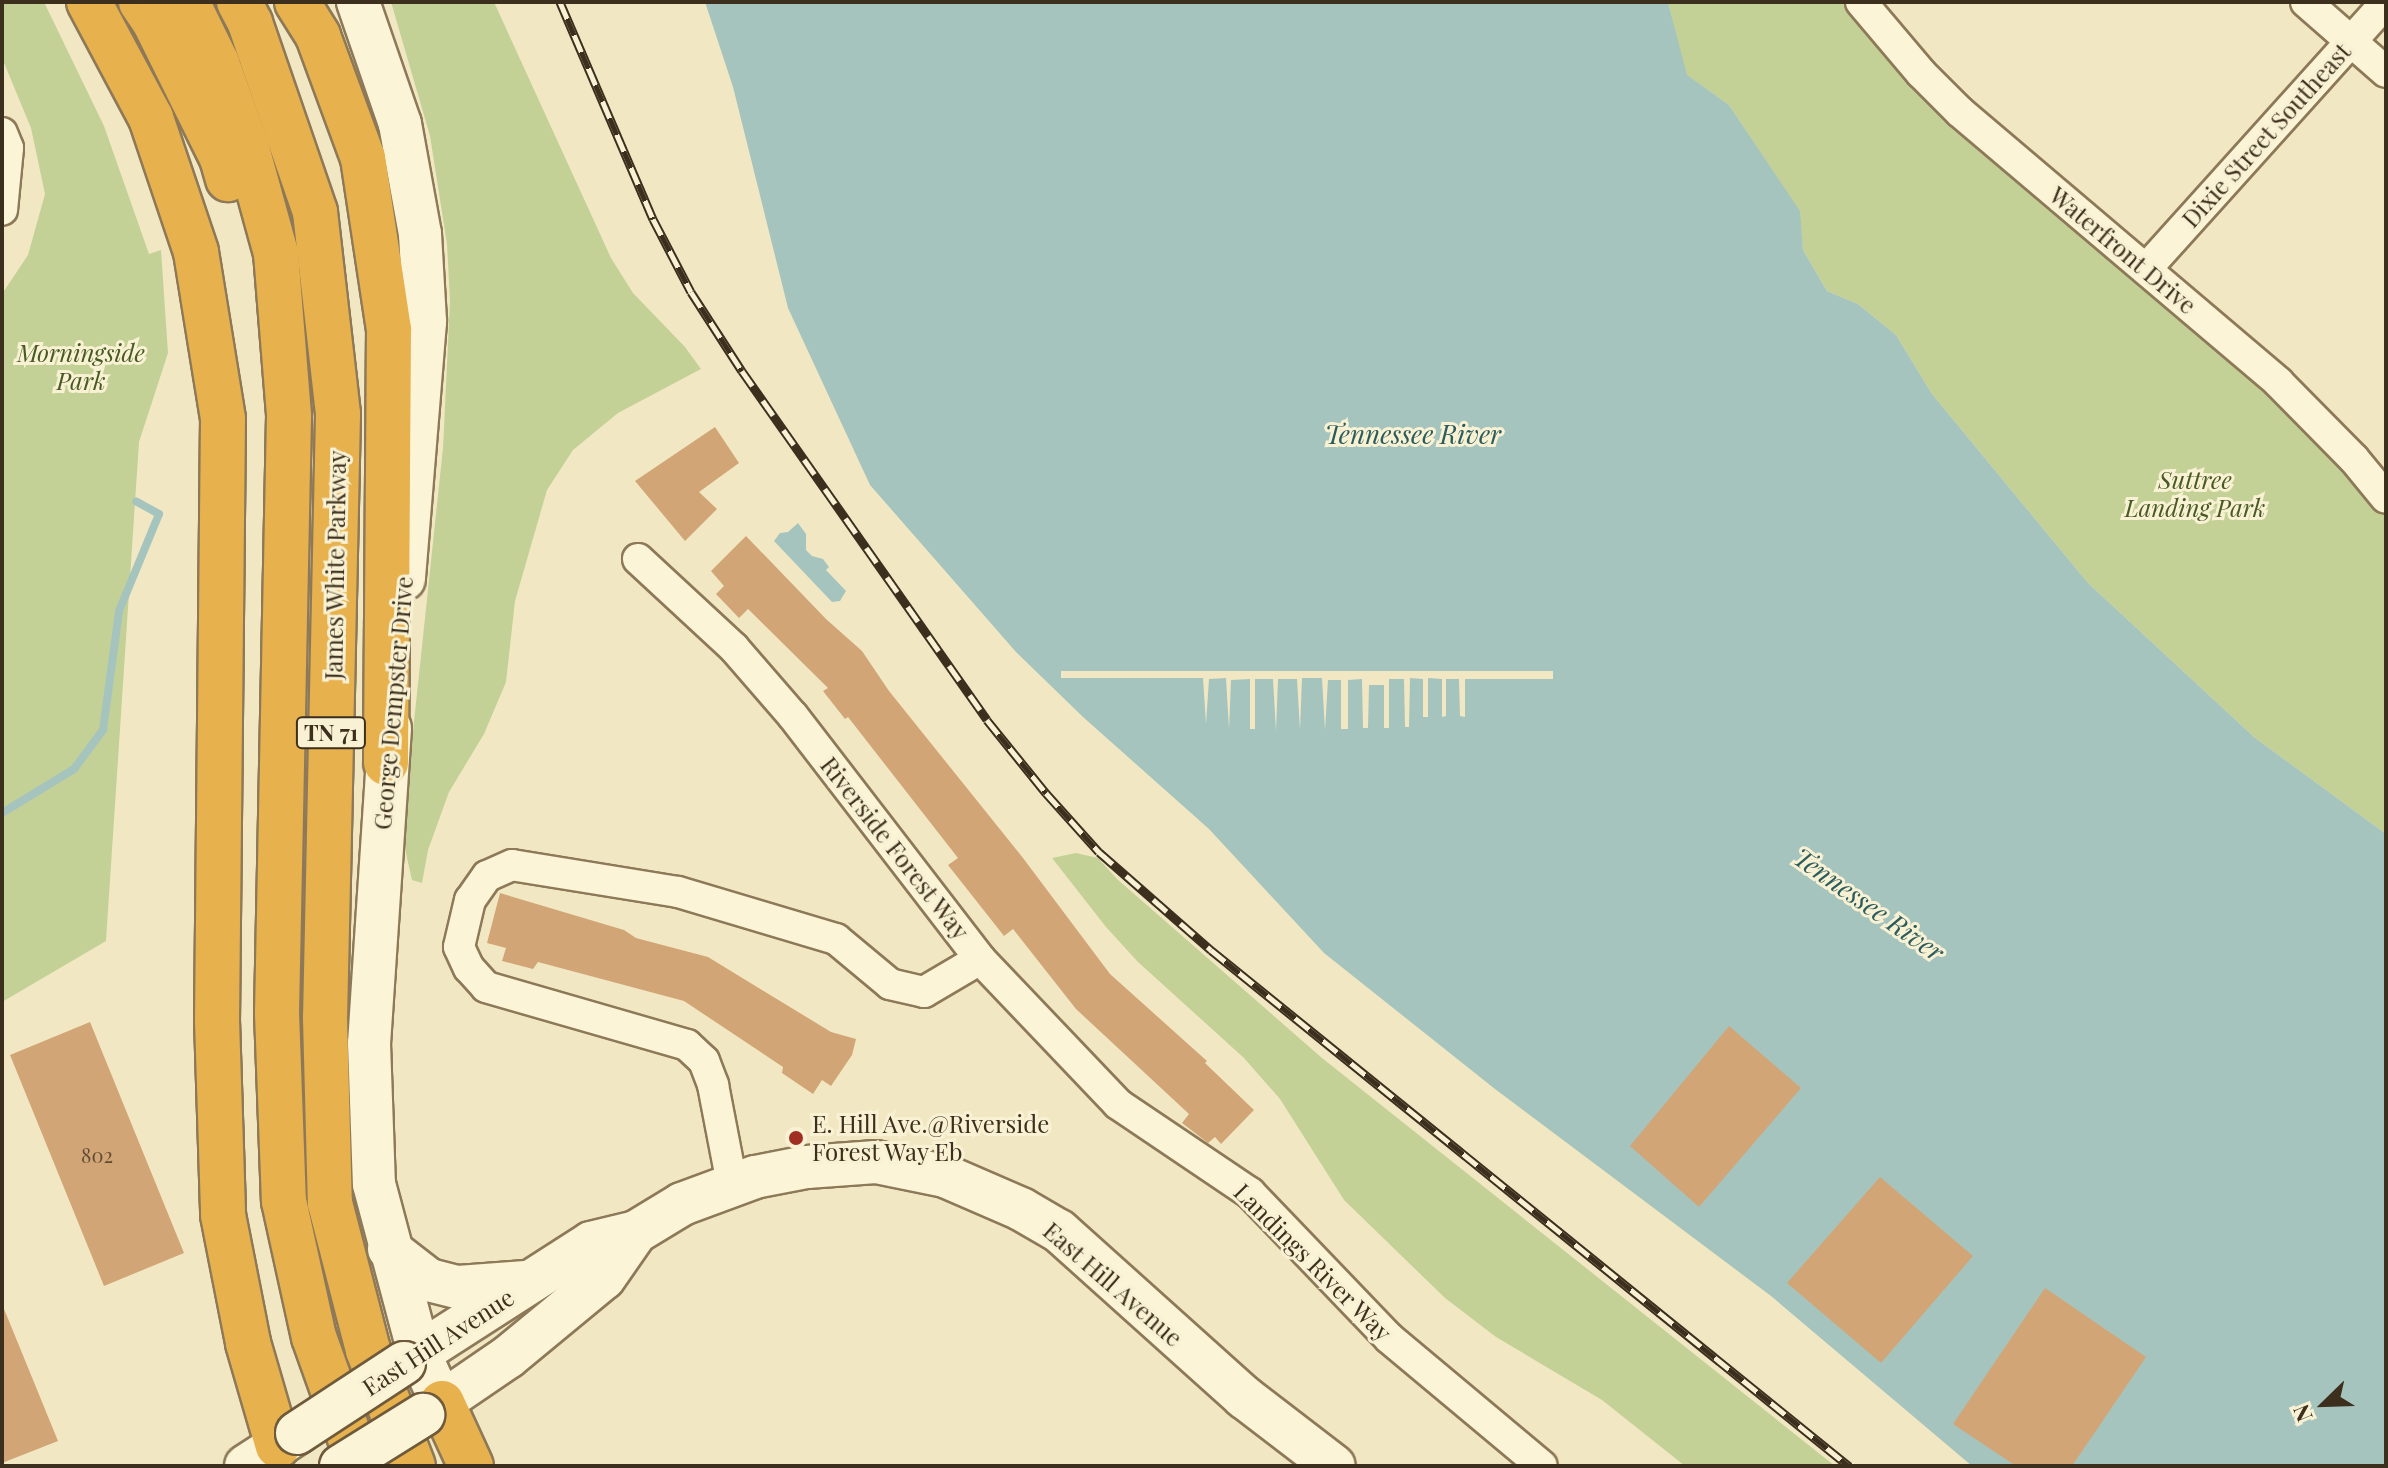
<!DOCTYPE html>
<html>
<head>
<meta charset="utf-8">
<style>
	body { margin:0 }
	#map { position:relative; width:2388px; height:1468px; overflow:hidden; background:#f1e8c3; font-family:"Playfair Display",serif }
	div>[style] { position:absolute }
	.green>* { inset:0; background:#c4d196 }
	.water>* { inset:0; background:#a6c4be }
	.pier>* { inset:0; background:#f1e8c3 }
	.stream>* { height:8px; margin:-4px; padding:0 4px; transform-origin:4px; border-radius:4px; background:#a6c4be }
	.building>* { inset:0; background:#d2a576 }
	.roads { filter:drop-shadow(2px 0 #8d7958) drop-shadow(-2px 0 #8d7958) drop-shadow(0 2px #8d7958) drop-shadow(0 -2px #8d7958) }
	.minor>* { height:30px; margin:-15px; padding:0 15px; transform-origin:15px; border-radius:15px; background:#fbf4d7 }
	.secondary>* { height:42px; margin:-21px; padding:0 21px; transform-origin:21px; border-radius:21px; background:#fbf4d7 }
	.motorway>* { height:44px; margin:-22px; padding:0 22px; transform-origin:22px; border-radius:22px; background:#e7b14e }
	.rail>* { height:9px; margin-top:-4.5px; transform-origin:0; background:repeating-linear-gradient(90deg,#f8f1d3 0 18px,#3c2f1d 0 36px); box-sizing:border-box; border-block:2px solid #3c2f1d }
	.bridges { filter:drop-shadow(2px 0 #6f5a3b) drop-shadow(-2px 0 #6f5a3b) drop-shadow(0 2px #6f5a3b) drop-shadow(0 -2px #6f5a3b) }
	.secondary-bridge>* { height:42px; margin:-21px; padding:0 21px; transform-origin:21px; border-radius:21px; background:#fbf4d7 }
	.dots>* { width:22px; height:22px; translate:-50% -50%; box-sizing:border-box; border:4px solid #f8f1d3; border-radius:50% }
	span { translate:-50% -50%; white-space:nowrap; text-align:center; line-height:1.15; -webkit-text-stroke:6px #f8f1d3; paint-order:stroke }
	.number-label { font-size:20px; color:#624c33 }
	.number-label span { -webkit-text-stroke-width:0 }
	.shield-label span { padding:2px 6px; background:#f8f1d3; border:2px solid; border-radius:6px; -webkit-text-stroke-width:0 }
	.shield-label { font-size:22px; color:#3c2f1d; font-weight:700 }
	.street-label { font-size:24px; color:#3c2f1d }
	.park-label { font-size:24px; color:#475a22; font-style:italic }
	.poi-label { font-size:24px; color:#3c2f1d }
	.left { translate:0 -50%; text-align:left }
	.water-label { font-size:26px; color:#2b5c5d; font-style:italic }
	.frame { position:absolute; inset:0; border:4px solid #3c2f1d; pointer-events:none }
	.north { position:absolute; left:2284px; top:1364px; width:80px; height:80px; -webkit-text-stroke:6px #f8f1d3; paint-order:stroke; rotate:247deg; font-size:22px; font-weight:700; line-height:32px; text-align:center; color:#3c2f1d }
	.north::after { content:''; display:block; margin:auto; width:28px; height:36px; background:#3c2f1d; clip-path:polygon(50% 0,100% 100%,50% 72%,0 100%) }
</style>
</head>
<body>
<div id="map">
	<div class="green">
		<div style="clip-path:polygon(2px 2px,44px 2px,104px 126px,149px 254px,161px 250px,168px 353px,139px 442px,106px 941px,2px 1002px,2px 294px,28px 255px,45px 194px,31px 128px,2px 58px)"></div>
		<div style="clip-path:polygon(391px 2px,494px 2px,611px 258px,633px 293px,685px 347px,701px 369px,618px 413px,573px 450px,547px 490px,515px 601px,506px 682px,484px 734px,449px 792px,428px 850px,422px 883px,412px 880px,405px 849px,413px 731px,443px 448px,450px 301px,447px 244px,430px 136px)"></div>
		<div style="clip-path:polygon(1668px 2px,1861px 2px,2386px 498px,2386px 834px,2254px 737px,2088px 583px,1932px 394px,1896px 335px,1858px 304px,1827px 291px,1803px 250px,1799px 211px,1729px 105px,1686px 75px)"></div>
		<div style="clip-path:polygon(1076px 853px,1098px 858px,1117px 879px,1322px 1058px,1835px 1466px,1685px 1466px,1602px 1400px,1496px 1337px,1445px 1298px,1344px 1200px,1280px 1099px,1244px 1058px,1138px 962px,1106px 927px,1052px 858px)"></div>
	</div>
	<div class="water">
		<div style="clip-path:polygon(705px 2px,1668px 2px,1687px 75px,1729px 105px,1800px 211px,1803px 250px,1827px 291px,1858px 304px,1896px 335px,1932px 394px,2088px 583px,2254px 737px,2386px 834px,2386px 1466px,1972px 1466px,1771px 1296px,1495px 1089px,1324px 953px,1209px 829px,1083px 717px,1016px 652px,870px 485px,788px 308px,733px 87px)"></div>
		<div style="clip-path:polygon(798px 523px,806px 534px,806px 550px,812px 556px,823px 559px,829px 567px,826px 570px,846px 591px,840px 601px,832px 602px,774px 541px,780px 533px,788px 532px)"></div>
	</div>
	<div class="pier">
		<div style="clip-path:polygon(1061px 671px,1553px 671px,1553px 679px,1465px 679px,1465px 717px,1460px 716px,1459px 679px,1446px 679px,1446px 716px,1442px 717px,1442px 679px,1428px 678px,1428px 717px,1423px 717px,1423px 679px,1410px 678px,1409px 727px,1405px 727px,1404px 679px,1389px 679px,1389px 728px,1384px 728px,1384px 685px,1369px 685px,1368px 728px,1363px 728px,1362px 679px,1348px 680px,1348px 729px,1341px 729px,1341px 680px,1328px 680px,1325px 730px,1322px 678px,1302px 678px,1300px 730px,1297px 679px,1278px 679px,1276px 731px,1273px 679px,1255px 679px,1255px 729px,1250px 729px,1250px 679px,1231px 680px,1229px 729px,1226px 678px,1209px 679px,1206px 724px,1203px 678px,1061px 678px)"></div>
	</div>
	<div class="stream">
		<div style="left:2px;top:813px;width:84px;rotate:-31.4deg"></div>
		<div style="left:74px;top:769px;width:49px;rotate:-53.4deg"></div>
		<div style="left:103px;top:730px;width:120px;rotate:-82.3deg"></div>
		<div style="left:119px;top:611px;width:105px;rotate:-67.6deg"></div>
		<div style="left:159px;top:514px;width:26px;rotate:-151deg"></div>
	</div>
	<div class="building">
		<div style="clip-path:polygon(715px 427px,739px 463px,699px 492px,717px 509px,685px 541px,635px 481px)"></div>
		<div style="clip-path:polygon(746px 536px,826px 619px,862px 651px,889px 691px,1023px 858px,1110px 974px,1207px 1061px,1205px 1063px,1254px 1110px,1221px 1144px,1215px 1137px,1208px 1143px,1182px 1123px,1189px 1114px,1076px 1009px,1013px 929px,1004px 936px,948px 865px,958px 858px,848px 717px,845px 719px,823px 691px,828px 688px,748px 609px,739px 618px,716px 594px,724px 586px,711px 571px)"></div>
		<div style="clip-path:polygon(500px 893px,624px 930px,636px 938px,708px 957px,831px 1032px,856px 1039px,852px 1055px,831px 1086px,822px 1080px,813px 1094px,782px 1073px,783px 1067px,684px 1001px,538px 962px,533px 969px,502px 961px,506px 948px,487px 943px)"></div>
		<div style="clip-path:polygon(90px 1022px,184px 1253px,104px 1286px,10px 1055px)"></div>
		<div style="clip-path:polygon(1729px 1026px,1801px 1088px,1699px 1207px,1630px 1146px)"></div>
		<div style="clip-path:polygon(1880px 1177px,1973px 1256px,1881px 1363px,1787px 1283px)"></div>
		<div style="clip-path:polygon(2045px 1288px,2146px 1357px,2072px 1466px,2016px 1466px,1953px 1424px)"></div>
		<div style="clip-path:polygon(2px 1304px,58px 1441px,2px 1463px)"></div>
	</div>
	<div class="roads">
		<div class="minor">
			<div style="left:1861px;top:2px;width:93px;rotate:49.8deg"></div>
			<div style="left:1921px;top:73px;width:55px;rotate:45deg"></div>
			<div style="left:1960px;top:112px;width:417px;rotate:40.3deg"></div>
			<div style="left:2278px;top:382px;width:108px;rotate:45.4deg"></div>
			<div style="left:2354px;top:459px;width:50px;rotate:50.6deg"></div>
			<div style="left:2306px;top:2px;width:106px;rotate:41.2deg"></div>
			<div style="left:2px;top:133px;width:16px;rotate:68deg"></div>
			<div style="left:8px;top:148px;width:62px;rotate:95.5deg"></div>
			<div style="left:2146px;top:269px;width:359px;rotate:-48deg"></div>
			<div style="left:638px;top:559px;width:131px;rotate:42.8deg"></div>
			<div style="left:734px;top:648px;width:90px;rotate:49.1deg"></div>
			<div style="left:793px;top:716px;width:307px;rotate:52.4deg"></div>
			<div style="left:980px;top:959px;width:65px;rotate:149.5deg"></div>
			<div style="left:924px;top:992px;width:35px;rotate:-167deg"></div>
			<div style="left:890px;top:984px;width:70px;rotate:-140.2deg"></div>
			<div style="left:836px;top:939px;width:165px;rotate:-163.4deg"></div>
			<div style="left:678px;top:892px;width:168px;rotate:-170.8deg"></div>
			<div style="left:512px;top:865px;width:27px;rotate:156deg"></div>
			<div style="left:487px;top:876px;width:29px;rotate:125deg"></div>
			<div style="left:470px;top:900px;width:48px;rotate:103.2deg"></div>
			<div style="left:459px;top:947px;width:23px;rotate:65deg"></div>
			<div style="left:469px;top:968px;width:25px;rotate:48deg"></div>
			<div style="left:486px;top:987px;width:209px;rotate:16.1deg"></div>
			<div style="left:687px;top:1045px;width:23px;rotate:43deg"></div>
			<div style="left:704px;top:1061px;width:26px;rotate:69deg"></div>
			<div style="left:713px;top:1085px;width:101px;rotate:79.1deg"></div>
			<div style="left:980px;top:959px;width:200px;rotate:46.4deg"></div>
			<div style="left:1118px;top:1104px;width:159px;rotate:34deg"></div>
			<div style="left:1250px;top:1193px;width:201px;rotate:46.2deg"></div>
			<div style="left:1389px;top:1338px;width:199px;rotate:39.9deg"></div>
		</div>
		<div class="secondary">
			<div style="left:358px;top:2px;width:129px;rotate:71deg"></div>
			<div style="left:400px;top:124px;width:112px;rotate:79.7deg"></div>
			<div style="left:420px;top:234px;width:88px;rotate:86.7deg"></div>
			<div style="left:425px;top:322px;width:258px;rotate:94.7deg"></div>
			<div style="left:390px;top:728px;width:316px;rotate:93.8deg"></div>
			<div style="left:369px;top:1043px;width:141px;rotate:88deg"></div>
			<div style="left:374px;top:1184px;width:175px;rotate:75.1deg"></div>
			<div style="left:419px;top:1353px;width:55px;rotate:65.3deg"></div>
			<div style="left:389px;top:1249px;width:51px;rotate:37.8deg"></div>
			<div style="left:429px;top:1280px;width:30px;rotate:14deg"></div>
			<div style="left:458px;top:1287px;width:68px;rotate:-4.2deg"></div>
			<div style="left:404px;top:1363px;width:222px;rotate:-32.7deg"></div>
			<div style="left:591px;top:1243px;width:46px;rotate:-13.7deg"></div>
			<div style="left:636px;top:1232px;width:54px;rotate:-31.3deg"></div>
			<div style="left:682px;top:1204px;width:78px;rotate:-20.3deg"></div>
			<div style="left:755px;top:1177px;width:53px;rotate:-10.9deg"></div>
			<div style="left:807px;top:1167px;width:69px;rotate:-4.1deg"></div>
			<div style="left:876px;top:1162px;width:70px;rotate:11.5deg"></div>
			<div style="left:945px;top:1176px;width:83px;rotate:23.5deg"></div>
			<div style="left:1021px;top:1209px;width:44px;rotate:30.1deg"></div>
			<div style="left:1059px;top:1231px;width:249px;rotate:41.9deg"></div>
			<div style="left:1244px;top:1397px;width:113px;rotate:37.5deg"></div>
			<div style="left:423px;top:1415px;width:103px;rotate:-34.3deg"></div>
			<div style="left:508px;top:1357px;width:124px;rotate:-39.5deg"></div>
			<div style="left:604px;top:1278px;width:56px;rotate:-55.2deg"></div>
			<div style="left:246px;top:1466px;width:61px;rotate:-32.9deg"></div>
		</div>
		<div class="motorway">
			<div style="left:89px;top:2px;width:132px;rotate:61.9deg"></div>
			<div style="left:151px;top:118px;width:141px;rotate:71.4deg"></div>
			<div style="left:196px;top:252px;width:169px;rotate:80.8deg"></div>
			<div style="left:223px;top:419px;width:601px;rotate:90.57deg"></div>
			<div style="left:217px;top:1020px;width:195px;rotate:88.2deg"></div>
			<div style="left:223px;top:1215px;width:130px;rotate:78.9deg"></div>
			<div style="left:248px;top:1343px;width:107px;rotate:73.8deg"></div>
			<div style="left:141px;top:2px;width:23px;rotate:56deg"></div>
			<div style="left:154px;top:21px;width:153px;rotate:63.6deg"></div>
			<div style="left:222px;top:158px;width:22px;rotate:74deg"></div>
			<div style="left:187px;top:2px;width:68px;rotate:63.8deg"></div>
			<div style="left:217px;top:63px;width:90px;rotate:70.6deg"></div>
			<div style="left:247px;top:148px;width:109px;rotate:74.6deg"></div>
			<div style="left:276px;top:253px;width:164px;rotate:85.4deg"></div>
			<div style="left:289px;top:416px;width:597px;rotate:91.15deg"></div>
			<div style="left:277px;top:1013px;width:188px;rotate:87.9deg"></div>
			<div style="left:284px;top:1201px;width:139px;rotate:77.6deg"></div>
			<div style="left:314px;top:1337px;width:137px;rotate:70.4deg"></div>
			<div style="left:239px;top:2px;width:24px;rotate:62deg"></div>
			<div style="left:250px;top:23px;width:200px;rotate:71deg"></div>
			<div style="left:315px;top:212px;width:203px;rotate:83.5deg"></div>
			<div style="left:338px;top:414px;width:604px;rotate:91.23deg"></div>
			<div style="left:325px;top:1018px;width:185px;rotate:88.5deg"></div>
			<div style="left:330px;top:1203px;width:152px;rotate:75.5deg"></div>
			<div style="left:368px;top:1350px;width:124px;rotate:68.8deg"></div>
			<div style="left:297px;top:2px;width:40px;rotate:58deg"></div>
			<div style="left:318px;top:36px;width:130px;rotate:69.8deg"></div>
			<div style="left:363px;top:158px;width:173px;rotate:81.4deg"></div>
			<div style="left:389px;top:329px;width:434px;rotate:90.4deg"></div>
			<div style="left:442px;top:1403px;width:69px;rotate:65.3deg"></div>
		</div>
	</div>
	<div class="rail">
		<div style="left:560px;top:2px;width:236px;rotate:66.8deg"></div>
		<div style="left:653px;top:219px;width:82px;rotate:62.5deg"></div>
		<div style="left:691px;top:292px;width:94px;rotate:57.2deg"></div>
		<div style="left:742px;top:371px;width:426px;rotate:54.9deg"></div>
		<div style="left:987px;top:720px;width:94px;rotate:51.1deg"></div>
		<div style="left:1046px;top:793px;width:79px;rotate:48.1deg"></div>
		<div style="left:1099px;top:852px;width:149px;rotate:41.2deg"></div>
		<div style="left:1211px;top:950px;width:821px;rotate:38.97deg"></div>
	</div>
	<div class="bridges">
		<div class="secondary-bridge">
			<div style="left:297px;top:1433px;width:128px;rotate:-33.2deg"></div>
			<div style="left:341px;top:1466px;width:97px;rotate:-31.9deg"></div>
		</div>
	</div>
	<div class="dots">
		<div style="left:796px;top:1138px;background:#a12e23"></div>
	</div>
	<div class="number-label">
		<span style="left:97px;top:1154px">802</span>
	</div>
	<div class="shield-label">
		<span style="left:331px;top:733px">TN 71</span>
	</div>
	<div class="street-label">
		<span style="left:2266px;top:135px;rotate:-48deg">Dixie Street Southeast</span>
		<span style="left:2123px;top:250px;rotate:40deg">Waterfront Drive</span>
		<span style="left:335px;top:565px;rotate:-89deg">James White Parkway</span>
		<span style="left:393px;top:703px;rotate:-85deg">George Dempster Drive</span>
		<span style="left:895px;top:848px;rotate:52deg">Riverside Forest Way</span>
		<span style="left:1313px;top:1262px;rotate:45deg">Landings River Way</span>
		<span style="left:1113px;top:1284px;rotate:41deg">East Hill Avenue</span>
		<span style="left:438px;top:1342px;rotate:-33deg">East Hill Avenue</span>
	</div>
	<div class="park-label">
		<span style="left:81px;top:367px">Morningside<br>Park</span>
		<span style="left:2195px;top:494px">Suttree<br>Landing Park</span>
	</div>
	<div class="poi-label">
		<span class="left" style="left:812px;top:1138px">E. Hill Ave.@Riverside<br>Forest Way Eb</span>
	</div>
	<div class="water-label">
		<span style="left:1413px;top:434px">Tennessee River</span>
		<span style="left:1869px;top:904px;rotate:35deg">Tennessee River</span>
	</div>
	<div class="frame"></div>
	<div class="north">N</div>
</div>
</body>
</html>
